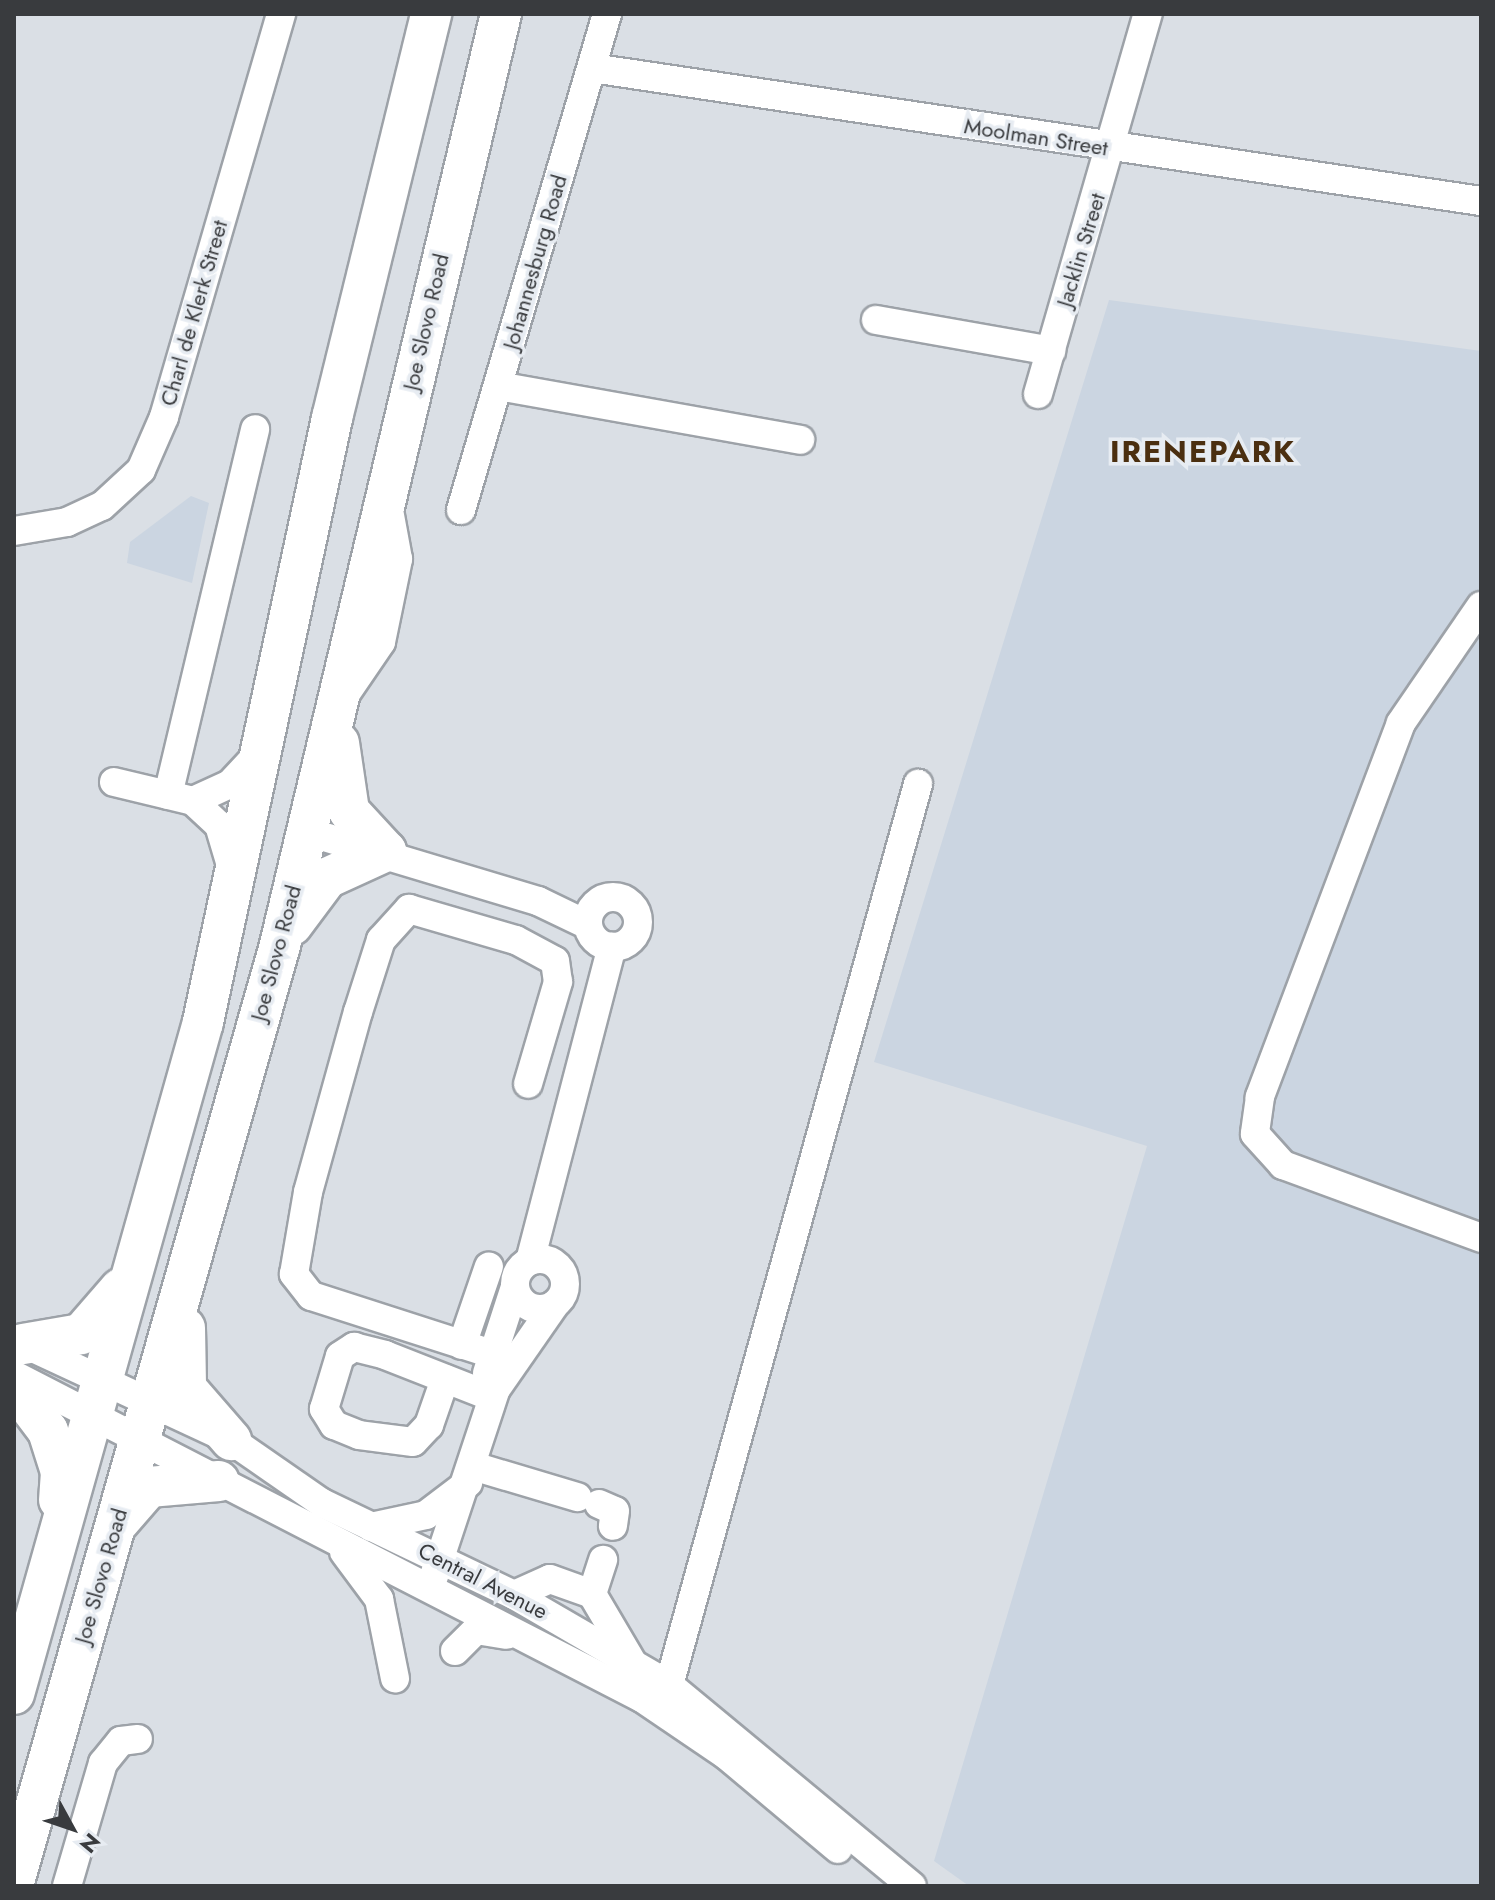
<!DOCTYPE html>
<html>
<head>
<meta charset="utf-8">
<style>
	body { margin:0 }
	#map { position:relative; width:1495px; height:1900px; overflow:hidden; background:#dadfe5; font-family:Jost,sans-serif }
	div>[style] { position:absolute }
	.built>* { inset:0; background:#cbd5e1 }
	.roads { filter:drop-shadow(2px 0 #9da2a8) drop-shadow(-2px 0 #9da2a8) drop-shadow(0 2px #9da2a8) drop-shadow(0 -2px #9da2a8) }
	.minor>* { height:28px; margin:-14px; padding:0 14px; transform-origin:14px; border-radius:14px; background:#fff }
	.minor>.ring { margin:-14px; padding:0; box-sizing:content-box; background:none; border:28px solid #fff; border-radius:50% }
	.highway>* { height:40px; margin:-20px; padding:0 20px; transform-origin:20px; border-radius:20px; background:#fff }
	span { translate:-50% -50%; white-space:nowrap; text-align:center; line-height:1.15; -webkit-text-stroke:7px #e7ecf2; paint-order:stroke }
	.street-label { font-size:22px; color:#393b3e }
	.district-label { font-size:30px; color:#4b2f10; font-weight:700; letter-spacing:2px }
	.frame { position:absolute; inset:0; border:16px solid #393b3e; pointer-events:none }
	.north { position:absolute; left:32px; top:1788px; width:80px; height:80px; -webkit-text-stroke:6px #e7ecf2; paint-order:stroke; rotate:130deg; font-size:22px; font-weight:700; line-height:32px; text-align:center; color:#393b3e }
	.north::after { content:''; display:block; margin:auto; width:28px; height:36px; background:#393b3e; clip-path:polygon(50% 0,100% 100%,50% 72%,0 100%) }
</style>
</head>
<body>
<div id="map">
	<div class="built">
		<div style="clip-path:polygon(1109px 300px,1481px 351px,1481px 1886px,969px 1886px,934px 1861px,1147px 1146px,874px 1062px)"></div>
		<div style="clip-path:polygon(191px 496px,209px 503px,192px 583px,127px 563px,130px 542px)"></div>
	</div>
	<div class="roads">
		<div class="minor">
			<div style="left:592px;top:68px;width:899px;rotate:8.51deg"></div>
			<div style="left:876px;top:320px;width:178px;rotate:10deg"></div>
			<div style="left:498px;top:386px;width:307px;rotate:10.1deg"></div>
			<div style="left:1038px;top:394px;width:396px;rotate:-73.9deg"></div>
			<div style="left:461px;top:510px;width:517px;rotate:-73.6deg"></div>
			<div style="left:14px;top:531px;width:54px;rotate:-9.6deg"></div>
			<div style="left:67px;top:522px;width:38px;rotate:-25deg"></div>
			<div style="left:102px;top:506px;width:53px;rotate:-42.7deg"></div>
			<div style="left:141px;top:470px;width:58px;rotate:-66.5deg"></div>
			<div style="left:164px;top:417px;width:420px;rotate:-73.8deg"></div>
			<div style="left:1481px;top:606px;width:142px;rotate:124.4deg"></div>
			<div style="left:1401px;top:723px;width:400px;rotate:110.7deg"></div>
			<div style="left:1260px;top:1097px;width:37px;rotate:98deg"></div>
			<div style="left:1255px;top:1134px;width:42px;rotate:47.9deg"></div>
			<div style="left:1283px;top:1165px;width:211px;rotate:20.2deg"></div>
			<div style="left:345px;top:695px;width:64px;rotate:-55.8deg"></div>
			<div style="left:381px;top:642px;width:85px;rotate:-78.4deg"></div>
			<div style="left:398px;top:559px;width:50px;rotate:-100.4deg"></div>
			<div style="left:114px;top:782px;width:81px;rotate:13.5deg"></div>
			<div style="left:193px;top:801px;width:35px;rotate:43deg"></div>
			<div style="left:219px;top:825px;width:46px;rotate:73.5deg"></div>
			<div style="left:168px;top:795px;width:376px;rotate:-76.6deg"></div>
			<div style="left:193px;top:801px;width:41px;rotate:-24.7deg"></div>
			<div style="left:230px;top:784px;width:42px;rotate:-46.9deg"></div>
			<div style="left:308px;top:832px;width:240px;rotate:16.7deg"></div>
			<div style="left:538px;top:901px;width:55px;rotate:25.6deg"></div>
			<div class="ring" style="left:588px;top:897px;width:22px;height:22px"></div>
			<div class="ring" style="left:515px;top:1259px;width:22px;height:22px"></div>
			<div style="left:530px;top:1261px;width:325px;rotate:-75.4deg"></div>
			<div style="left:20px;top:1342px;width:233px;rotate:24.9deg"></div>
			<div style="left:231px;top:1440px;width:111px;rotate:34.7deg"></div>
			<div style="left:322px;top:1503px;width:213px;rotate:25.6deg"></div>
			<div style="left:514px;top:1595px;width:179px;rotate:30.1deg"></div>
			<div style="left:669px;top:1685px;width:315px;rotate:39.6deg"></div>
			<div style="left:462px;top:1345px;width:83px;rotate:-71.1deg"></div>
			<div style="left:492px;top:1354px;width:190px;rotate:-162.2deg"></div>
			<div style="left:311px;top:1296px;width:28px;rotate:-128deg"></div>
			<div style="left:294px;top:1274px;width:83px;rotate:-80.3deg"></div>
			<div style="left:308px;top:1192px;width:187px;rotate:-74.5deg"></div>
			<div style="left:358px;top:1012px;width:76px;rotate:-72.3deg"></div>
			<div style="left:381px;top:940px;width:42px;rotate:-47.9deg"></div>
			<div style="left:409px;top:909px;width:111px;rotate:16.2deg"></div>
			<div style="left:516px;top:940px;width:44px;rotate:28.3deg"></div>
			<div style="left:555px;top:961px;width:21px;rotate:82deg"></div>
			<div style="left:558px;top:982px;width:106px;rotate:106.4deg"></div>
			<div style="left:487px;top:1373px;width:90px;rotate:-72deg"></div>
			<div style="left:14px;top:1375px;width:706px;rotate:27.22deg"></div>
			<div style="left:642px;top:1698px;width:102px;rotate:34.2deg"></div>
			<div style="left:726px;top:1755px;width:146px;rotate:40deg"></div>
			<div style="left:445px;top:1379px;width:49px;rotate:109.2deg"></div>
			<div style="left:429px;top:1425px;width:23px;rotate:133deg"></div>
			<div style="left:413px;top:1442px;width:54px;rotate:-172.6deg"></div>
			<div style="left:359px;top:1435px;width:27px;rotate:-158deg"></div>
			<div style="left:334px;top:1425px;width:19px;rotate:-122deg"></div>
			<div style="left:324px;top:1409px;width:55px;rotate:-73.2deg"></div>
			<div style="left:340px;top:1356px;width:17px;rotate:-33deg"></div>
			<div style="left:354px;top:1347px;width:32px;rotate:14deg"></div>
			<div style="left:385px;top:1355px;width:104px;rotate:21.4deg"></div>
			<div style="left:473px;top:1466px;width:109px;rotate:16.6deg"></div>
			<div style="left:599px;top:1504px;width:17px;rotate:24deg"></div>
			<div style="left:615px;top:1511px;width:15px;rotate:98deg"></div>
			<div style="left:371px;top:1527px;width:56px;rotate:-12.3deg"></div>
			<div style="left:426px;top:1515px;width:53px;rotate:-37.3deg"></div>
			<div style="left:344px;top:1552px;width:59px;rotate:53.3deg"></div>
			<div style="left:379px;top:1599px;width:81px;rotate:78.6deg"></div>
			<div style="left:434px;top:1576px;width:197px;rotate:-71.7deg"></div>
			<div style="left:496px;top:1389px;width:103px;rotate:-55.2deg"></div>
			<div style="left:592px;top:1594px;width:36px;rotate:-72deg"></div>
			<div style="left:514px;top:1595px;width:39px;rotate:-24deg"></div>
			<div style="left:550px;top:1579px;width:45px;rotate:19.7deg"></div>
			<div style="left:592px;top:1594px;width:79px;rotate:59.5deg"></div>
			<div style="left:455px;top:1651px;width:30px;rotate:-45deg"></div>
			<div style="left:476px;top:1630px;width:31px;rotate:9deg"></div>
			<div style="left:669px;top:1685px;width:935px;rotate:-74.55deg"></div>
			<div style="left:67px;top:1886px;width:128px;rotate:-73.7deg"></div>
			<div style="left:103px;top:1763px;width:28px;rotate:-51deg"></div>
			<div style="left:121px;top:1741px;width:17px;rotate:-7deg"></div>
		</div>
		<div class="highway">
			<div style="left:292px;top:925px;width:59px;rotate:-53.3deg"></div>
			<div style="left:327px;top:878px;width:65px;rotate:-24.6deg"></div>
			<div style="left:386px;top:851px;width:54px;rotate:-132.8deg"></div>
			<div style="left:349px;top:811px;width:69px;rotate:-98.4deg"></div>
			<div style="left:185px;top:1328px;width:60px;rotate:89deg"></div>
			<div style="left:186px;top:1388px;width:69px;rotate:49.1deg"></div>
			<div style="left:23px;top:1344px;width:59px;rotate:-9.8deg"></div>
			<div style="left:81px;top:1334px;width:60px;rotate:-49.1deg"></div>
			<div style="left:14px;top:1386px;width:56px;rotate:52.9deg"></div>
			<div style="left:48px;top:1431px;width:43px;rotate:72.4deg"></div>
			<div style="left:61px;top:1472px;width:28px;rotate:94deg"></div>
			<div style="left:117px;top:1524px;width:49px;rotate:-49.1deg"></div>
			<div style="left:149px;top:1487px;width:70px;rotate:-4.9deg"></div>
			<div style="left:14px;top:1694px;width:698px;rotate:-74.29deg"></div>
			<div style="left:203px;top:1022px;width:618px;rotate:-77.94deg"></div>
			<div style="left:332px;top:418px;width:416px;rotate:-76.2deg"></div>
			<div style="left:14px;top:1882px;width:974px;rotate:-74.15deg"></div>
			<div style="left:280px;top:945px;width:957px;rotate:-76.65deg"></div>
		</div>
	</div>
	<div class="street-label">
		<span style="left:1036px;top:137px;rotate:9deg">Moolman Street</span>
		<span style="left:1081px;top:250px;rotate:-73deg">Jacklin Street</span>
		<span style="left:535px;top:262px;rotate:-74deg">Johannesburg Road</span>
		<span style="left:194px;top:313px;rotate:-74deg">Charl de Klerk Street</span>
		<span style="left:426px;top:322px;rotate:-77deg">Joe Slovo Road</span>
		<span style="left:276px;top:953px;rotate:-75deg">Joe Slovo Road</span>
		<span style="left:101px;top:1576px;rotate:-74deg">Joe Slovo Road</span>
		<span style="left:483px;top:1581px;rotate:27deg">Central Avenue</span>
	</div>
	<div class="district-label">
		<span style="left:1203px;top:452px">IRENEPARK</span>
	</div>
	<div class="frame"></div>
	<div class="north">N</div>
</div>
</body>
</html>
